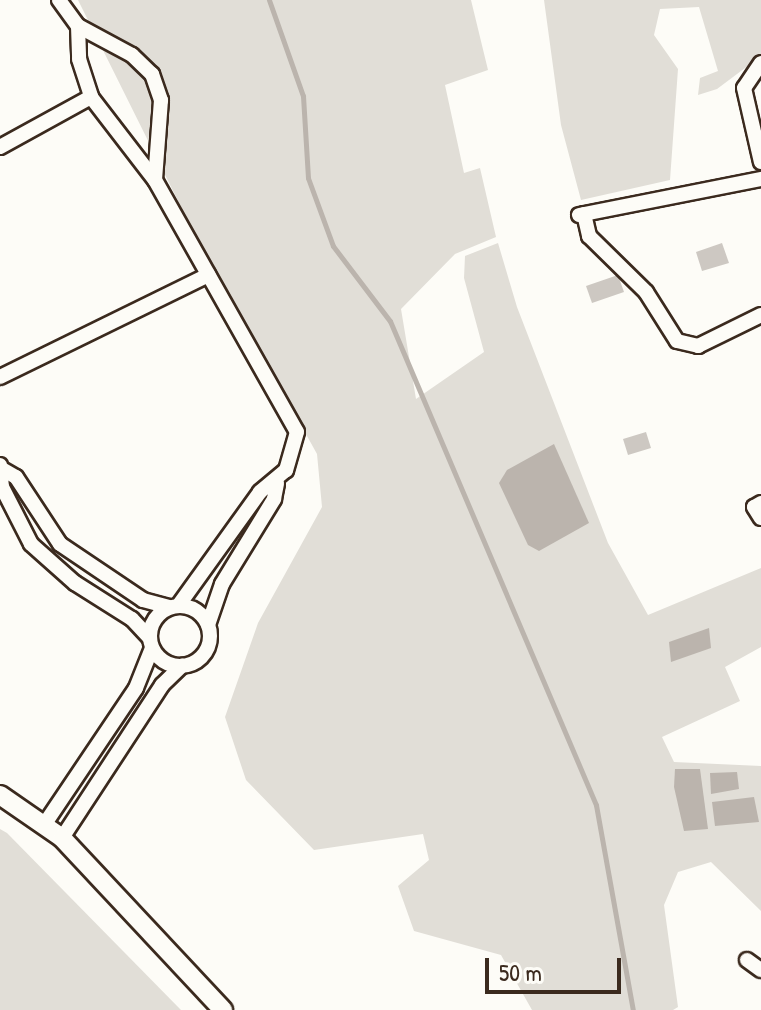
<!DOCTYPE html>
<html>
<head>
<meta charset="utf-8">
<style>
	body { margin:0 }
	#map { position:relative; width:761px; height:1010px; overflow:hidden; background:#fdfcf7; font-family:"Patrick Hand",sans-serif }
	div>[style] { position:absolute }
	.green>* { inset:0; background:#e1ded7 }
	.water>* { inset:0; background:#bbb4ad }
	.stream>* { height:5px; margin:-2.5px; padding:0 2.5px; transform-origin:2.5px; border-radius:2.5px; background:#bbb4ad }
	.building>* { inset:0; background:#cdc8c2 }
	.roads { filter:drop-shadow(2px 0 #3b2a1e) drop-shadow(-2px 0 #3b2a1e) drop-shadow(0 2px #3b2a1e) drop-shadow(0 -2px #3b2a1e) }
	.minor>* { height:14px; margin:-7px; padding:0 7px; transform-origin:7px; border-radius:7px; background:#fdfcf7 }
	.minor>.ring { margin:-7px; padding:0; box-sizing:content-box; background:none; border:14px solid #fdfcf7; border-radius:50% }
	.tertiary>* { height:18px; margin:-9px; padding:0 9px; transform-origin:9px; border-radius:9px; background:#fdfcf7 }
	span { translate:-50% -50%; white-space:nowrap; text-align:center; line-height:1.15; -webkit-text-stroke:6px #fdfcf7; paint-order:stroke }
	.scale { position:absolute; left:485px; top:958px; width:136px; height:36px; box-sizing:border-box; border:4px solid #3b2a1e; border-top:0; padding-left:10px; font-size:24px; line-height:28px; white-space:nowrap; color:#3b2a1e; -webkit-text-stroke:6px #fdfcf7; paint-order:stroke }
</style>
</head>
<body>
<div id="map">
	<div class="green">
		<div style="clip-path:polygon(78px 0,471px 0,488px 70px,445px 85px,464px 173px,480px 168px,496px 237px,455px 254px,401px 309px,416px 399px,484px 352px,464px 278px,465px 256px,498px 243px,517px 307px,608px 543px,648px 615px,761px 568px,761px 647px,725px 667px,740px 701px,662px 737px,674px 762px,761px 766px,761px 911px,711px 862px,678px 872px,664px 905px,678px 1007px,673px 1010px,532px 1010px,501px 955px,414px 931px,398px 886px,429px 860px,423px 834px,314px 850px,246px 780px,225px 717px,258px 623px,322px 507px,317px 454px,191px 227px)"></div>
		<div style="clip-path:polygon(544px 0,761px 0,761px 56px,717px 89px,698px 95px,700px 78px,718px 71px,699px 7px,660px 9px,654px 35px,678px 69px,670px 180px,581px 200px,561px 125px)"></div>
		<div style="clip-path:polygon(0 829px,7px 833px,181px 1010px,0 1010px)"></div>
	</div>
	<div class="water">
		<div style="clip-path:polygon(554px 444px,589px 523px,539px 551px,528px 545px,499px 483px,507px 470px)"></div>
		<div style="clip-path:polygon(709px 628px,711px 648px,671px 662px,669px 642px)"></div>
		<div style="clip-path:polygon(675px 769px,700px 769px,708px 829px,684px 831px,674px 787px)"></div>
		<div style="clip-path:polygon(737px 772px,739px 789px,711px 794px,710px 773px)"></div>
		<div style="clip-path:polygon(754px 797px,759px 822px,715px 826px,712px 802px)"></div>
	</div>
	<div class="stream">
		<div style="left:269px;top:0;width:102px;rotate:70.5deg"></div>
		<div style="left:303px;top:96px;width:82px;rotate:86.5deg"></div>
		<div style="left:308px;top:178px;width:72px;rotate:69.8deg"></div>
		<div style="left:333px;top:246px;width:94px;rotate:52.8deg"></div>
		<div style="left:390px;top:321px;width:526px;rotate:66.94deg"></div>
		<div style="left:596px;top:805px;width:208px;rotate:79.8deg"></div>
	</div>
	<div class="building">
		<div style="clip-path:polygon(722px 243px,729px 263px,702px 271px,696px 252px)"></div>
		<div style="clip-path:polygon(618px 275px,624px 292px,592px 303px,586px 286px)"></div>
		<div style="clip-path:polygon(646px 432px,651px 448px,628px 455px,623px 439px)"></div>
	</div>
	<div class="roads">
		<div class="minor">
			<div style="left:59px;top:0;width:32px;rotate:54deg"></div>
			<div style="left:78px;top:26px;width:61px;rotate:28.2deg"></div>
			<div style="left:132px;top:55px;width:28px;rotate:44deg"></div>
			<div style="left:152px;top:74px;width:28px;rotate:71deg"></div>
			<div style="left:161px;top:100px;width:80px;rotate:94.3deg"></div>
			<div style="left:78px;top:26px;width:33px;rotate:88deg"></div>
			<div style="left:79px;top:59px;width:40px;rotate:72deg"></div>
			<div style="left:91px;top:97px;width:105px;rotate:52.4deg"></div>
			<div style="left:155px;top:180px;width:289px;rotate:60.6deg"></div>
			<div style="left:297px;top:432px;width:40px;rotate:106deg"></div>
			<div style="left:286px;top:470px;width:34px;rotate:140deg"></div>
			<div style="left:260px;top:492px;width:140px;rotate:125.7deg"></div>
			<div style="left:761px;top:63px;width:30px;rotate:124deg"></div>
			<div style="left:744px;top:88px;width:76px;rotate:77.1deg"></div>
			<div style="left:0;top:147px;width:104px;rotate:-28.8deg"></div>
			<div style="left:584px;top:214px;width:23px;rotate:77deg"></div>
			<div style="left:589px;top:236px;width:80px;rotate:44.5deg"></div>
			<div style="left:646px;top:292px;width:58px;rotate:57.7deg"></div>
			<div style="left:677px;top:341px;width:22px;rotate:13deg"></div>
			<div style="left:698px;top:346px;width:70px;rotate:-26.2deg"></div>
			<div style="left:579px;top:215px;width:186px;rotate:-11.2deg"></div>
			<div style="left:0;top:377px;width:232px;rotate:-26.1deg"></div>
			<div style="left:0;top:465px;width:22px;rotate:85deg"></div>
			<div style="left:2px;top:487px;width:64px;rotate:63deg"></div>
			<div style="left:31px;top:544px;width:59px;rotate:41.6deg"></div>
			<div style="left:75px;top:583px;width:67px;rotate:32.3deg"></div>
			<div style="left:132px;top:619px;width:26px;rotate:47deg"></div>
			<div style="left:2px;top:469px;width:16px;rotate:30deg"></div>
			<div style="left:16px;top:477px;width:80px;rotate:56.7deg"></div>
			<div style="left:60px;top:544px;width:100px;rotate:34deg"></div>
			<div style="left:143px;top:600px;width:28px;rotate:15deg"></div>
			<div style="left:761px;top:503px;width:8px;rotate:150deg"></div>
			<div style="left:754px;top:507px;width:13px;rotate:58deg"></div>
			<div class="ring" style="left:150px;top:606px;width:46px;height:46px"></div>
			<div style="left:208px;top:625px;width:43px;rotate:-71.1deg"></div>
			<div style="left:222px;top:584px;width:100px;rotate:-58.5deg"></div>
			<div style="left:274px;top:499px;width:16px;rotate:-79deg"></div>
			<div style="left:44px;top:825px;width:165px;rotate:-56.1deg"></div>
			<div style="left:136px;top:688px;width:43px;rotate:-68.2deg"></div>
			<div style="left:62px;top:838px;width:183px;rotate:-56.8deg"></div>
			<div style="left:162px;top:685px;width:28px;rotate:-44deg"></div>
			<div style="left:747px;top:960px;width:17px;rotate:36deg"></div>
		</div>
		<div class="tertiary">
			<div style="left:0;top:795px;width:75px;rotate:34.7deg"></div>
			<div style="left:62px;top:838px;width:236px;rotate:46.9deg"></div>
		</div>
	</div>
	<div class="scale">50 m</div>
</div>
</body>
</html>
